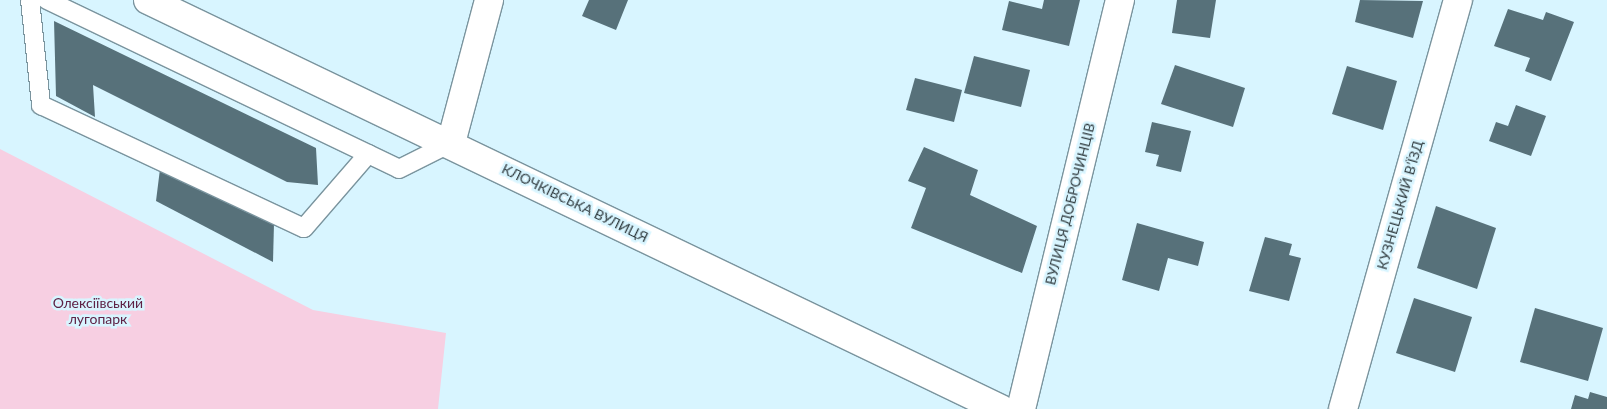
<!DOCTYPE html>
<html>
<head>
<meta charset="utf-8">
<style>
	body { margin:0 }
	#map { position:relative; width:1607px; height:409px; overflow:hidden; background:#d8f5ff; font-family:Lato,sans-serif }
	div>[style] { position:absolute }
	.green>* { inset:0; background:#f7cfe2 }
	.building>* { inset:0; background:#57717a }
	.roads { filter:drop-shadow(1px 0 #7a949e) drop-shadow(-1px 0 #7a949e) drop-shadow(0 1px #7a949e) drop-shadow(0 -1px #7a949e) }
	.service>* { height:18px; margin:-9px; padding:0 9px; transform-origin:9px; border-radius:9px; background:#fff }
	.minor>* { height:28px; margin:-14px; padding:0 14px; transform-origin:14px; border-radius:14px; background:#fff }
	.primary>* { height:28px; margin:-14px; padding:0 14px; transform-origin:14px; border-radius:14px; background:#fff }
	span { translate:-50% -50%; white-space:nowrap; text-align:center; line-height:1.15; -webkit-text-stroke:5px #d8f5ff; paint-order:stroke }
	.street-label { font-size:14px; color:#313c40 }
	.park-label { font-size:14px; color:#5e2245 }
</style>
</head>
<body>
<div id="map">
	<div class="green">
		<div style="clip-path:polygon(0 149px,313px 310px,446px 333px,438px 409px,0 409px)"></div>
	</div>
	<div class="building">
		<div style="clip-path:polygon(589px 0,628px 0,616px 30px,582px 16px)"></div>
		<div style="clip-path:polygon(1044px 0,1080px 0,1069px 46px,1002px 30px,1009px 1px,1042px 9px)"></div>
		<div style="clip-path:polygon(1177px 0,1216px 0,1210px 38px,1172px 33px)"></div>
		<div style="clip-path:polygon(1360px 0,1423px 1px,1413px 38px,1355px 22px)"></div>
		<div style="clip-path:polygon(1508px 9px,1543px 20px,1546px 12px,1574px 22px,1551px 81px,1525px 71px,1530px 58px,1494px 46px)"></div>
		<div style="clip-path:polygon(54px 21px,316px 148px,318px 185px,287px 182px,93px 85px,95px 117px,56px 96px)"></div>
		<div style="clip-path:polygon(974px 56px,1030px 70px,1021px 107px,964px 93px)"></div>
		<div style="clip-path:polygon(1175px 65px,1245px 88px,1233px 127px,1161px 104px)"></div>
		<div style="clip-path:polygon(1347px 66px,1397px 81px,1383px 130px,1332px 114px)"></div>
		<div style="clip-path:polygon(915px 78px,962px 90px,954px 122px,906px 110px)"></div>
		<div style="clip-path:polygon(1516px 105px,1546px 116px,1531px 156px,1489px 141px,1496px 122px,1508px 126px)"></div>
		<div style="clip-path:polygon(1152px 122px,1191px 131px,1181px 172px,1156px 166px,1159px 155px,1145px 152px)"></div>
		<div style="clip-path:polygon(924px 147px,978px 170px,970px 195px,1037px 226px,1022px 273px,911px 228px,926px 188px,908px 181px)"></div>
		<div style="clip-path:polygon(160px 169px,274px 223px,273px 262px,156px 201px)"></div>
		<div style="clip-path:polygon(1436px 206px,1496px 228px,1477px 289px,1417px 268px)"></div>
		<div style="clip-path:polygon(1137px 223px,1204px 242px,1198px 266px,1168px 258px,1159px 291px,1122px 280px)"></div>
		<div style="clip-path:polygon(1265px 237px,1292px 244px,1289px 255px,1301px 258px,1289px 301px,1249px 291px)"></div>
		<div style="clip-path:polygon(1414px 298px,1472px 317px,1455px 372px,1396px 353px)"></div>
		<div style="clip-path:polygon(1535px 308px,1603px 328px,1588px 381px,1520px 362px)"></div>
		<div style="clip-path:polygon(1590px 392px,1607px 397px,1607px 409px,1571px 409px,1575px 395px,1588px 399px)"></div>
	</div>
	<div class="roads">
		<div class="service">
			<div style="left:30px;top:0;width:106px;rotate:84deg"></div>
			<div style="left:41px;top:105px;width:290px;rotate:25.1deg"></div>
			<div style="left:304px;top:228px;width:98px;rotate:-49.1deg"></div>
			<div style="left:47px;top:0;width:390px;rotate:25.6deg"></div>
			<div style="left:399px;top:169px;width:58px;rotate:-26.6deg"></div>
		</div>
		<div class="minor">
			<div style="left:451px;top:143px;width:148px;rotate:-75.1deg"></div>
			<div style="left:1021px;top:409px;width:421px;rotate:-76.4deg"></div>
			<div style="left:1343px;top:409px;width:425px;rotate:-74.3deg"></div>
		</div>
		<div class="primary">
			<div style="left:148px;top:0;width:946px;rotate:25.62deg"></div>
		</div>
	</div>
	<div class="street-label">
		<span style="left:575px;top:203px;rotate:26deg">КЛОЧКІВСЬКА ВУЛИЦЯ</span>
		<span style="left:1070px;top:204px;rotate:-76deg">ВУЛИЦЯ ДОБРОЧИНЦІВ</span>
		<span style="left:1400px;top:205px;rotate:-74deg">КУЗНЕЦЬКИЙ В’ЇЗД</span>
	</div>
	<div class="park-label">
		<span style="left:98px;top:311px">Олексіївський<br>лугопарк</span>
	</div>
</div>
</body>
</html>
